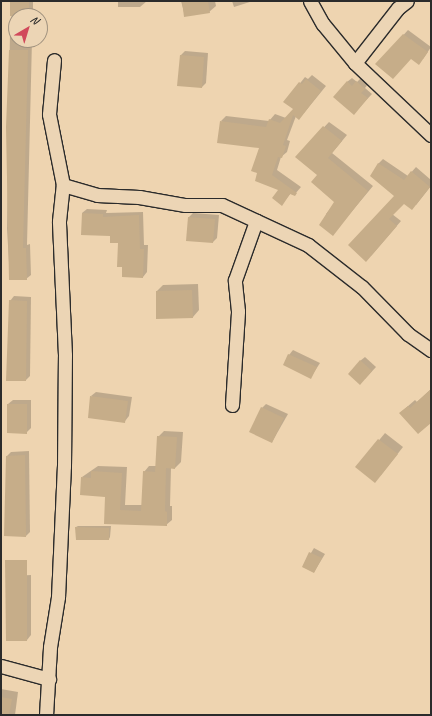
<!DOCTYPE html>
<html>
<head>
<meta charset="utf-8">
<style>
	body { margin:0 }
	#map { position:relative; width:432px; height:716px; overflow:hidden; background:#eed4b0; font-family:Caveat,sans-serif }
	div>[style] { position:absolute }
	.shadow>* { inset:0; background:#0003 }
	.building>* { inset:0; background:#c6ad89 }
	.roads { filter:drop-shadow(1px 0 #2b2b2b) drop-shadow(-1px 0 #2b2b2b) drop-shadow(0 1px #2b2b2b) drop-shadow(0 -1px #2b2b2b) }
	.minor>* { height:13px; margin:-6.5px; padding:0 6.5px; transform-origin:6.5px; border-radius:6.5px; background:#ecd5b5 }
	span { translate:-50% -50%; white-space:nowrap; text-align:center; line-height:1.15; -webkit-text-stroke:3px #ecd5b5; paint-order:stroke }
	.frame { position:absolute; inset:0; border:2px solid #2b2b2b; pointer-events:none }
	.north { position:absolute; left:8px; top:8px; width:40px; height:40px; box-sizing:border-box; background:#ecd5b5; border:1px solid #9f917e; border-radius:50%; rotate:38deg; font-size:11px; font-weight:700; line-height:16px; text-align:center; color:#2b2b2b }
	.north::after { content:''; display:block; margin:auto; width:14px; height:18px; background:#d1495b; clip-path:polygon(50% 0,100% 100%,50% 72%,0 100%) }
</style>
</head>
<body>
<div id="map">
	<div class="shadow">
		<div style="clip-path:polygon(13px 1px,33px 1px,33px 16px,16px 16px,16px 40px,32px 40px,27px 245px,30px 244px,31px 275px,26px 279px,10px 279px,7px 229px,10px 31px)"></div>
		<div style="clip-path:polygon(118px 1px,147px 1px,140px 7px,118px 7px)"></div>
		<div style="clip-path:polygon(181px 1px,215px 1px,216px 6px,209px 12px,185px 16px)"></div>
		<div style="clip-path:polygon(232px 1px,253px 1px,234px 7px)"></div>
		<div style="clip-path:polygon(408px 30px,431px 47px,423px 59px,411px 58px,377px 64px)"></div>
		<div style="clip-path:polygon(185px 51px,208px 53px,206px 83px,202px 87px,180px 56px)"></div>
		<div style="clip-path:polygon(312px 75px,326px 86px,304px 113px,296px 116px,287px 140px,290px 141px,287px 152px,281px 157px,277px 170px,301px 187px,295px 194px,291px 193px,282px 204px,280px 189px,259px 172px,260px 147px,221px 121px,226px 116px,269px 121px,275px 114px,286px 118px,294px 109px,285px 102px,305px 77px,308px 79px)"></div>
		<div style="clip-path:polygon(352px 78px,357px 82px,361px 78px,368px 84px,365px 88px,372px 94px,358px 109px,347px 82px)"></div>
		<div style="clip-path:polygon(329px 122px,347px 135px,332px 153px,373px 186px,333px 234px,326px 214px,336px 202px,318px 175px,296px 157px)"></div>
		<div style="clip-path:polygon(383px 159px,408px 176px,416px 167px,431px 180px,431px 186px,416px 205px,404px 202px,392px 214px,401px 221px,371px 256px,396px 196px,378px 164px)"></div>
		<div style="clip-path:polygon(87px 209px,107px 210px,106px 213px,143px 212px,144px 245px,148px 245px,147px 272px,143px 277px,123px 266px,119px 242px,82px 213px)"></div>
		<div style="clip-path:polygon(193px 213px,219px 215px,217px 238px,213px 242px,187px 240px,189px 217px)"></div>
		<div style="clip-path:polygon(198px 284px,199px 310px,193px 317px,157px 291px,163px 285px)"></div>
		<div style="clip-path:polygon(14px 296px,31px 297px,30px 376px,26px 380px,10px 301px)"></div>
		<div style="clip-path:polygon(293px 350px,320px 363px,311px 377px,289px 355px)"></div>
		<div style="clip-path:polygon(365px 357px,376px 367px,365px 379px,360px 361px)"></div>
		<div style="clip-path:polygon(431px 389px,431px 421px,400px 413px,415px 400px,417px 402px)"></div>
		<div style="clip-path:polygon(96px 392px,132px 397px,129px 416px,125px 421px,91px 396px)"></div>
		<div style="clip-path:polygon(13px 400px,31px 400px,31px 428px,26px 433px,8px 404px)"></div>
		<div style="clip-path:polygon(266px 404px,288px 414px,272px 442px,262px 408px)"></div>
		<div style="clip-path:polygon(164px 431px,183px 432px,181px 462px,175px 468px,171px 468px,170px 506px,172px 506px,172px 520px,166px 525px,105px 523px,106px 496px,82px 477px,98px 466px,127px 467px,125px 505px,142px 505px,144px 472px,149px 466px,156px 466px,158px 437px)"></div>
		<div style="clip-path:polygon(385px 433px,403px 447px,381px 475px,357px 467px)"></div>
		<div style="clip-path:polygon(29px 451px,30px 532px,26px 536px,7px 456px,11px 452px)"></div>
		<div style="clip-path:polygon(78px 526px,111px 526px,110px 537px,109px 539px,76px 527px)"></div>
		<div style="clip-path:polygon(314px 548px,325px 554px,314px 572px,303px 566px)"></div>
		<div style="clip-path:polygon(31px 575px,31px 635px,27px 640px,11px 576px)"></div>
		<div style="clip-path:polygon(1px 689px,18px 692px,15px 715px,1px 715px)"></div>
	</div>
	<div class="building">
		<div style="clip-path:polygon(10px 1px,29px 1px,29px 16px,10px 16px)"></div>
		<div style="clip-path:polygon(182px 1px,208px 1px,210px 13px,184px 17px)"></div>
		<div style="clip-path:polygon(403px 34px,428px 52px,419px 65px,411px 59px,393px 79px,375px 64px)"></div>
		<div style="clip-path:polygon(9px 50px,28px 50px,23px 248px,26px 248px,27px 280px,9px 280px,6px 127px)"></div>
		<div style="clip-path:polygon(180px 55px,204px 57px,202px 88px,177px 86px)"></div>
		<div style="clip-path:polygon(306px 79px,321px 91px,299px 120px,293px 115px,283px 145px,286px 146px,282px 158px,278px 157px,272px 175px,297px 193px,295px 196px,290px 194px,282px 206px,272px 198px,278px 190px,255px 181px,257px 173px,251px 171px,259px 148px,217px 143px,220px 121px,266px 127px,269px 119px,280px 123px,293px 109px,283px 102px,299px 82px,302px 84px)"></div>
		<div style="clip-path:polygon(347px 81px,352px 86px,356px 81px,365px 89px,361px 93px,368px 98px,354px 115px,333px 97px)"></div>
		<div style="clip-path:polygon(323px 126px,342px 141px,328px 158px,368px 191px,333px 236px,319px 225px,334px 202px,311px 182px,317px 175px,295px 157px)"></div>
		<div style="clip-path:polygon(378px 163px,404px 180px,411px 171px,430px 187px,412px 210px,404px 204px,389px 219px,397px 226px,366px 262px,348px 245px,394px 196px,370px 176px)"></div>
		<div style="clip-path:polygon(82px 213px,103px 214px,103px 217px,139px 215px,140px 249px,144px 249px,143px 278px,122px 277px,122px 267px,117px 267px,118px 243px,110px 243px,110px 236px,81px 235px)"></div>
		<div style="clip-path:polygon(188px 217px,215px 219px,213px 243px,186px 241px)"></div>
		<div style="clip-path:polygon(192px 290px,193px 318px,156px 319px,156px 291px)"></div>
		<div style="clip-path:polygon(9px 300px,27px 301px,26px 381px,6px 381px)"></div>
		<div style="clip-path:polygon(288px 354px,317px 367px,311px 379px,283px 365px)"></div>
		<div style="clip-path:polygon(360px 360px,372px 371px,360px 385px,348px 374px)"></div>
		<div style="clip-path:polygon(431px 389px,431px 423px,418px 434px,399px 413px,408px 406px,410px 408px)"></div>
		<div style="clip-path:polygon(90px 396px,128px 401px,125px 423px,88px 418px)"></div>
		<div style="clip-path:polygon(7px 404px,27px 404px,27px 434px,7px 433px)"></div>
		<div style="clip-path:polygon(261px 407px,284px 418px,272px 443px,249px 432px)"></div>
		<div style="clip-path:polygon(157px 436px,177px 437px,175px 469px,166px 468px,165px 511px,167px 512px,167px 526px,104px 524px,105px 497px,80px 495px,81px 477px,91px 478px,91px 471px,122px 473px,120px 510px,141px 511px,143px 471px,155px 472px)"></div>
		<div style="clip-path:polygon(378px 439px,398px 454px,375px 483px,355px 467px)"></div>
		<div style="clip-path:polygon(25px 455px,26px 537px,4px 536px,6px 456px)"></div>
		<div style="clip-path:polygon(75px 527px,109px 528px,109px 540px,76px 540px)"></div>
		<div style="clip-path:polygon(309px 552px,322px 558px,314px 573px,302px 567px)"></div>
		<div style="clip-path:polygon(5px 560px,27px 560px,27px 641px,6px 641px)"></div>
		<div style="clip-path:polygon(1px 697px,12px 699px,9px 715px,1px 715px)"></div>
	</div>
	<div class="roads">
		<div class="minor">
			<div style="left:310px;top:1px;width:26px;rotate:61deg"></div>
			<div style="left:323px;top:24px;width:50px;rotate:50.6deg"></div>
			<div style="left:355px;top:63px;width:105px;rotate:43.5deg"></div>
			<div style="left:355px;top:63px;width:70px;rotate:-52deg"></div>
			<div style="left:398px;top:8px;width:11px;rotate:-38deg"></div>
			<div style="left:63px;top:185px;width:35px;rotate:16deg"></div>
			<div style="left:97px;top:195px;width:42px;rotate:2.7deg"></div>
			<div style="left:139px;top:197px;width:47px;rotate:9.9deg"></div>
			<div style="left:185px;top:205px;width:37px"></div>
			<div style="left:222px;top:205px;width:95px;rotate:24.9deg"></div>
			<div style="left:308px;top:245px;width:68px;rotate:37.9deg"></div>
			<div style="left:362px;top:287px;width:66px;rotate:45.6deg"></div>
			<div style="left:408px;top:334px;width:28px;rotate:35deg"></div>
			<div style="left:232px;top:405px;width:94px;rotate:-86.3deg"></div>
			<div style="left:238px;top:311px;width:31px;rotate:-96deg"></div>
			<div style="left:235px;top:280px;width:63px;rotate:-70.4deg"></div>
			<div style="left:1px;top:666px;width:50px;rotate:15.2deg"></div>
			<div style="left:46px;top:715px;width:68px;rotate:-86.6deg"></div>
			<div style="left:50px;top:647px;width:51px;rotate:-80.9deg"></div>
			<div style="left:58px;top:597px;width:131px;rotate:-87.4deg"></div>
			<div style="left:64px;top:466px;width:111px;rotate:-89.5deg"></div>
			<div style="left:65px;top:355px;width:134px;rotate:-92.6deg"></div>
			<div style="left:59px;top:221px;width:36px;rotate:-84deg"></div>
			<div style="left:63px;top:185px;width:72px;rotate:-101.2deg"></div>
			<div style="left:49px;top:114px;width:54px;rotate:-84.7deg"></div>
		</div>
	</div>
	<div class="frame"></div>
	<div class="north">N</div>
</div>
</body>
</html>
